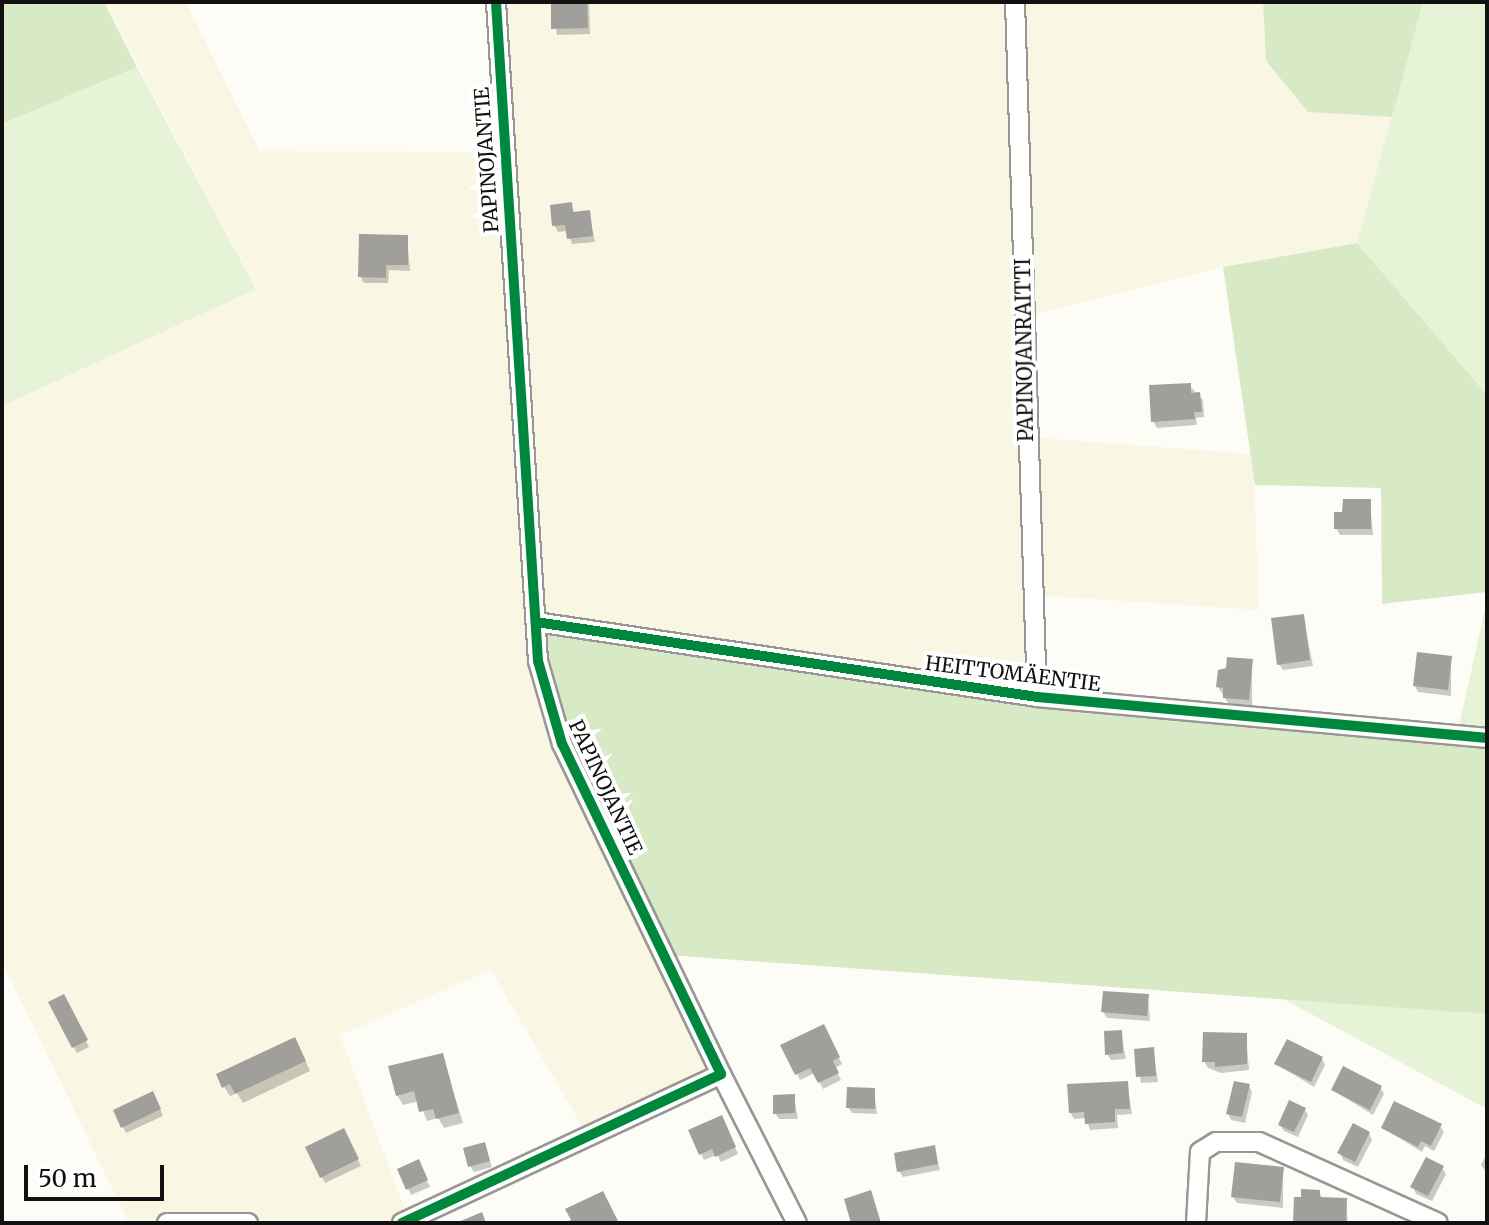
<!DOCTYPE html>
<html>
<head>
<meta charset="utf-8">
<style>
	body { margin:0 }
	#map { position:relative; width:1489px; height:1225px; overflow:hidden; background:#fdfcf7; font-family:Merriweather,serif }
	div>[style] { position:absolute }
	.farmland>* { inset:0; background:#f9f7e4 }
	.green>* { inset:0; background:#e7f3d7 }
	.forest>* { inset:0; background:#d8eac5 }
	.shadow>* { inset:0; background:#0003 }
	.building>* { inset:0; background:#a19f9c }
	.roads { filter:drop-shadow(2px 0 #979795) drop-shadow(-2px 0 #979795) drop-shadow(0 2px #979795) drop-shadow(0 -2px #979795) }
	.street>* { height:18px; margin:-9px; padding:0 9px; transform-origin:9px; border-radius:9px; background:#fffffe }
	.cycleway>* { height:10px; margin:-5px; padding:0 5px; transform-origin:5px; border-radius:5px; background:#00873e }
	span { translate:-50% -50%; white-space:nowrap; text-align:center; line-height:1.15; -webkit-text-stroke:8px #fff; paint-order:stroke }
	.street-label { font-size:20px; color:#111 }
	.frame { position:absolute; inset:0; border:4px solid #111; pointer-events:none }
	.scale { position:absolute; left:24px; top:1165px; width:140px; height:36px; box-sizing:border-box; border:4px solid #111; border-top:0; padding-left:10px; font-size:24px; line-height:28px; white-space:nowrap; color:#111; -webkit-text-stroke:6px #fff; paint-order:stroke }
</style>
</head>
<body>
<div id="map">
	<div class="farmland">
		<div style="clip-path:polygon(104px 2px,186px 2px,260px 151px,496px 152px,495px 2px,1263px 2px,1266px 61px,1308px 112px,1392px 117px,1357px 243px,1223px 267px,1025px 316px,1026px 437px,1253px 454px,1259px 610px,1034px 595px,1037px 697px,536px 622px,721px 1074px,588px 1136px,491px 970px,340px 1035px,410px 1223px,129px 1223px,2px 962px,2px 406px,256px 288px)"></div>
	</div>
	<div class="green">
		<div style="clip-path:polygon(1423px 2px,1487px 2px,1487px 395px,1357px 243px)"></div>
		<div style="clip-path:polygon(137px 67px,256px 289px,2px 406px,2px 124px)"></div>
		<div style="clip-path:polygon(1487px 600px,1487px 738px,1457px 735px)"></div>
		<div style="clip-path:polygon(1276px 995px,1487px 1014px,1487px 1109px)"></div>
	</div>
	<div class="forest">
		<div style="clip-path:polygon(2px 2px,104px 2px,137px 67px,2px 124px)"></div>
		<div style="clip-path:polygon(1263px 2px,1423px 2px,1392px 117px,1308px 112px,1266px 61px)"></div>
		<div style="clip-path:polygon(1357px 243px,1487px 395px,1487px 592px,1382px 604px,1381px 488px,1255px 485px,1223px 267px)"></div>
		<div style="clip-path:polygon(536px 622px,1037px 697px,1487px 738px,1487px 1014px,667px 955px,562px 744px)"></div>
	</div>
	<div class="shadow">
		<div style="clip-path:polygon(553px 2px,589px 2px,590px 34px,557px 35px)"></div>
		<div style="clip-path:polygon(571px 205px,575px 214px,589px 212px,595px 242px,572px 244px,568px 231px,558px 232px,554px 225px)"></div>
		<div style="clip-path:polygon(407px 237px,410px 271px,389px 270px,388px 283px,364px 283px,360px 276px)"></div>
		<div style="clip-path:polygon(1189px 385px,1203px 400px,1204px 417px,1196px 418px,1197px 425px,1157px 428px,1153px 421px)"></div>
		<div style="clip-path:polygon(1370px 501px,1373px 535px,1340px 535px,1336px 528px)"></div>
		<div style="clip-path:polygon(1303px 616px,1313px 666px,1283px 670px,1279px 664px)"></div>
		<div style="clip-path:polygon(1451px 658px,1451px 696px,1418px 692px,1415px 686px)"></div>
		<div style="clip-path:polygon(1252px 661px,1252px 706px,1228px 703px,1218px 687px)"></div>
		<div style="clip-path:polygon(1148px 996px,1150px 1021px,1107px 1018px,1103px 1012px)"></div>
		<div style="clip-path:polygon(63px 997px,89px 1047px,77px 1053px,51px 1003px)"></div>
		<div style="clip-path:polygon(827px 1032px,842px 1064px,835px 1068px,841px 1080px,823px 1089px,815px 1073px,800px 1080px,783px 1045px)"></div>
		<div style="clip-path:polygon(1121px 1032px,1126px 1059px,1111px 1060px,1107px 1054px)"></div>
		<div style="clip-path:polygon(1246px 1035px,1249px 1070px,1221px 1073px,1208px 1068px,1204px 1061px)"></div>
		<div style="clip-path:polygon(300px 1049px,310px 1071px,243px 1103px,237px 1093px,230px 1096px,224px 1087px)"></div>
		<div style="clip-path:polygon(1153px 1049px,1158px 1082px,1141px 1083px,1136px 1050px)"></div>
		<div style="clip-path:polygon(442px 1055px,463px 1123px,444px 1128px,438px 1118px,427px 1121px,419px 1101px,403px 1105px,397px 1095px)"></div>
		<div style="clip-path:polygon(1322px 1059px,1325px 1065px,1314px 1087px,1276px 1064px)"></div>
		<div style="clip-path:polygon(1127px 1083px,1132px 1114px,1117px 1115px,1118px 1128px,1090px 1130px,1086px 1118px,1074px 1119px,1070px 1112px)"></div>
		<div style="clip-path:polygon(1249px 1086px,1252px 1092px,1245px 1123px,1231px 1120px,1228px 1113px)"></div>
		<div style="clip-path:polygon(1381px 1088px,1384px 1094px,1373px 1115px,1333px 1090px)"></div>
		<div style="clip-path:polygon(874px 1090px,877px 1114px,852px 1113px,848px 1107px)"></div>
		<div style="clip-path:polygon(794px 1096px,798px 1119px,779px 1119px,775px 1113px)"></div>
		<div style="clip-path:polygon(156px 1099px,163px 1116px,126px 1133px,123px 1127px)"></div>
		<div style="clip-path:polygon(1304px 1109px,1308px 1115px,1298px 1137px,1284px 1131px,1280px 1125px)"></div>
		<div style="clip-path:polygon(725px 1124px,738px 1154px,721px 1162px,717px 1155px,704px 1160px,691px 1131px)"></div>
		<div style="clip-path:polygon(1440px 1126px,1444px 1132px,1434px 1151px,1425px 1146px,1422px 1152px,1383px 1128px)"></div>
		<div style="clip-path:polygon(1369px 1133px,1372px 1140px,1358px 1167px,1343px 1160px,1340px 1153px)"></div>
		<div style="clip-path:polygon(347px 1137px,361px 1166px,325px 1183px,307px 1148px)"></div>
		<div style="clip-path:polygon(484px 1144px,492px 1167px,474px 1172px,470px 1166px)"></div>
		<div style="clip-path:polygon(934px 1147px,940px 1170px,903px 1177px,899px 1171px)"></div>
		<div style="clip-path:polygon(1487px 1153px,1487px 1173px,1481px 1165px)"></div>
		<div style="clip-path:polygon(421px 1168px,430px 1187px,411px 1195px,399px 1170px)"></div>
		<div style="clip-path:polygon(1442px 1168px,1446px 1174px,1432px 1201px,1416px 1194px,1413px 1187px)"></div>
		<div style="clip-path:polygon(1283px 1169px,1283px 1208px,1237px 1203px,1233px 1197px)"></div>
		<div style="clip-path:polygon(1319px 1192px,1323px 1199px,1346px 1200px,1348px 1223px,1295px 1223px,1303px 1200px)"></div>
	</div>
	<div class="building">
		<div style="clip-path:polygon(551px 2px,587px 2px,588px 28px,551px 29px)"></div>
		<div style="clip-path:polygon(572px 202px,573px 212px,590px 210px,593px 236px,567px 239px,565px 225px,552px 226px,550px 205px)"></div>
		<div style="clip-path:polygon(359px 234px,408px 235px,408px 265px,386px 265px,386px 278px,358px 277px)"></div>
		<div style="clip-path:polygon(1191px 383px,1191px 393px,1200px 392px,1202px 412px,1194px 412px,1195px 419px,1151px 422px,1149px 385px)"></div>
		<div style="clip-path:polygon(1343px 499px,1371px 499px,1371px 529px,1334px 529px,1334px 512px,1342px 512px)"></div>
		<div style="clip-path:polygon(1304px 614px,1310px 660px,1277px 665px,1271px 618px)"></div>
		<div style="clip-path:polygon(1417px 652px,1452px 656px,1448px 690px,1413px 686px)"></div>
		<div style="clip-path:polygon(1227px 657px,1253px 659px,1249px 700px,1223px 698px,1223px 688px,1216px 687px,1218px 670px,1226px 668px)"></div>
		<div style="clip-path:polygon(1103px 991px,1149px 994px,1147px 1016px,1101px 1012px)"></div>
		<div style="clip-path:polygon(64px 994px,88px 1040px,72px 1048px,48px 1002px)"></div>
		<div style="clip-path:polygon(824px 1024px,840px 1057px,833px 1061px,839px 1073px,818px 1083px,810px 1068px,795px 1075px,780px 1045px)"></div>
		<div style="clip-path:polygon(1122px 1030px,1123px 1053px,1105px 1055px,1104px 1031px)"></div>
		<div style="clip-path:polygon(1203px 1032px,1247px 1033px,1247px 1064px,1215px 1067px,1215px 1062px,1202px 1062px)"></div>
		<div style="clip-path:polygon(295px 1037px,306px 1061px,235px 1094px,230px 1084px,222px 1088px,216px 1074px)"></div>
		<div style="clip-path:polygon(1287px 1039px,1323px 1057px,1311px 1082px,1274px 1064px)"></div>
		<div style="clip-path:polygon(1154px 1047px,1156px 1076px,1136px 1077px,1134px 1049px)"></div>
		<div style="clip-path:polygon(443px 1053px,459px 1113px,436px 1119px,433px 1109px,419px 1112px,414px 1091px,396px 1096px,388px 1066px)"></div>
		<div style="clip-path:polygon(1343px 1066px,1382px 1086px,1370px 1110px,1331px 1090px)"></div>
		<div style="clip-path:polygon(1128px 1081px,1130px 1109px,1115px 1109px,1115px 1122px,1085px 1124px,1084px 1112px,1069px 1113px,1067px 1084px)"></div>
		<div style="clip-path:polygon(1234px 1081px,1250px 1084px,1242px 1117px,1226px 1114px)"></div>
		<div style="clip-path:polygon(847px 1087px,875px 1088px,875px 1109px,846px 1108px)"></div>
		<div style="clip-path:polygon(153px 1091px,161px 1109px,121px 1128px,113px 1110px)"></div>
		<div style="clip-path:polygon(795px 1094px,795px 1113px,773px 1114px,773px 1095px)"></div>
		<div style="clip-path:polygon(1289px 1100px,1306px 1108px,1294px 1132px,1278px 1125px)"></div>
		<div style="clip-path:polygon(1394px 1101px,1442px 1124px,1431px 1146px,1421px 1141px,1418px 1147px,1381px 1128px)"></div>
		<div style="clip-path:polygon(722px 1115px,736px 1147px,715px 1157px,712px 1149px,699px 1155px,688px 1130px)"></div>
		<div style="clip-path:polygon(1353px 1123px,1370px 1132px,1355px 1162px,1337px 1153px)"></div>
		<div style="clip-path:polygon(344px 1128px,359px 1159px,320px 1178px,305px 1147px)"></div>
		<div style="clip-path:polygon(485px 1142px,490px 1161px,468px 1167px,463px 1148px)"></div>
		<div style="clip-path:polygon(935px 1145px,938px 1164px,897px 1172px,894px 1153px)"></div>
		<div style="clip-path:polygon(1426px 1157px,1444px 1166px,1428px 1196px,1410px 1187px)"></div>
		<div style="clip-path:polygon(419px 1159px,428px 1180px,406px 1190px,397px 1169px)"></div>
		<div style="clip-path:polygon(1235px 1162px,1284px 1167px,1280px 1202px,1231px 1197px)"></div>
		<div style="clip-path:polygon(1301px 1189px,1320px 1190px,1320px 1197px,1347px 1198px,1346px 1223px,1293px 1223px,1294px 1197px,1301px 1197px)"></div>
		<div style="clip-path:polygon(871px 1190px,881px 1223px,851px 1223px,844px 1199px)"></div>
		<div style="clip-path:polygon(603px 1191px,619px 1223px,564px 1223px,571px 1220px,565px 1209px)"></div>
		<div style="clip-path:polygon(482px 1212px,486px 1223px,456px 1223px)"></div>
	</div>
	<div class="roads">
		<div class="street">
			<div style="left:1015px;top:2px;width:695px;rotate:88.19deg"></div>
			<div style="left:536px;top:622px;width:507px;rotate:8.51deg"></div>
			<div style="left:1037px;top:697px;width:452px;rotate:5.2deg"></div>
			<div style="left:721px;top:1074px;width:167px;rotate:63deg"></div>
			<div style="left:167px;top:1223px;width:81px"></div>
			<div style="left:402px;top:1223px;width:352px;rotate:-25deg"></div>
			<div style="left:721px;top:1074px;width:366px;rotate:-115.7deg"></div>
			<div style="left:562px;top:744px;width:86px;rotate:-106.1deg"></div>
			<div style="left:538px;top:661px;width:660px;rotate:-93.65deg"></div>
			<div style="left:1196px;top:1223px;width:71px;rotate:-86.8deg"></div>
			<div style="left:1200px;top:1152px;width:19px;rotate:-32deg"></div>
			<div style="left:1216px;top:1142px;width:43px"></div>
			<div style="left:1259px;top:1142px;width:196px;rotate:24.3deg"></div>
		</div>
	</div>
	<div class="cycleway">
		<div style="left:536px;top:622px;width:507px;rotate:8.51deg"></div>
		<div style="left:1037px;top:697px;width:452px;rotate:5.2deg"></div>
		<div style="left:402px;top:1223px;width:352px;rotate:-25deg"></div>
		<div style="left:721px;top:1074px;width:366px;rotate:-115.7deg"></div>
		<div style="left:562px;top:744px;width:86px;rotate:-106.1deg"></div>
		<div style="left:538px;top:661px;width:660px;rotate:-93.65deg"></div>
	</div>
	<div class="street-label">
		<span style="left:486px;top:160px;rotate:-94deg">PAPINOJANTIE</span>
		<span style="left:1024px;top:350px;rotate:-91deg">PAPINOJANRAITTI</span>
		<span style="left:1013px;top:673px;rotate:7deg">HEITTOMÄENTIE</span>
		<span style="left:606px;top:787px;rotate:65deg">PAPINOJANTIE</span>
	</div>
	<div class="frame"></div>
	<div class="scale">50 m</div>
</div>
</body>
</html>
